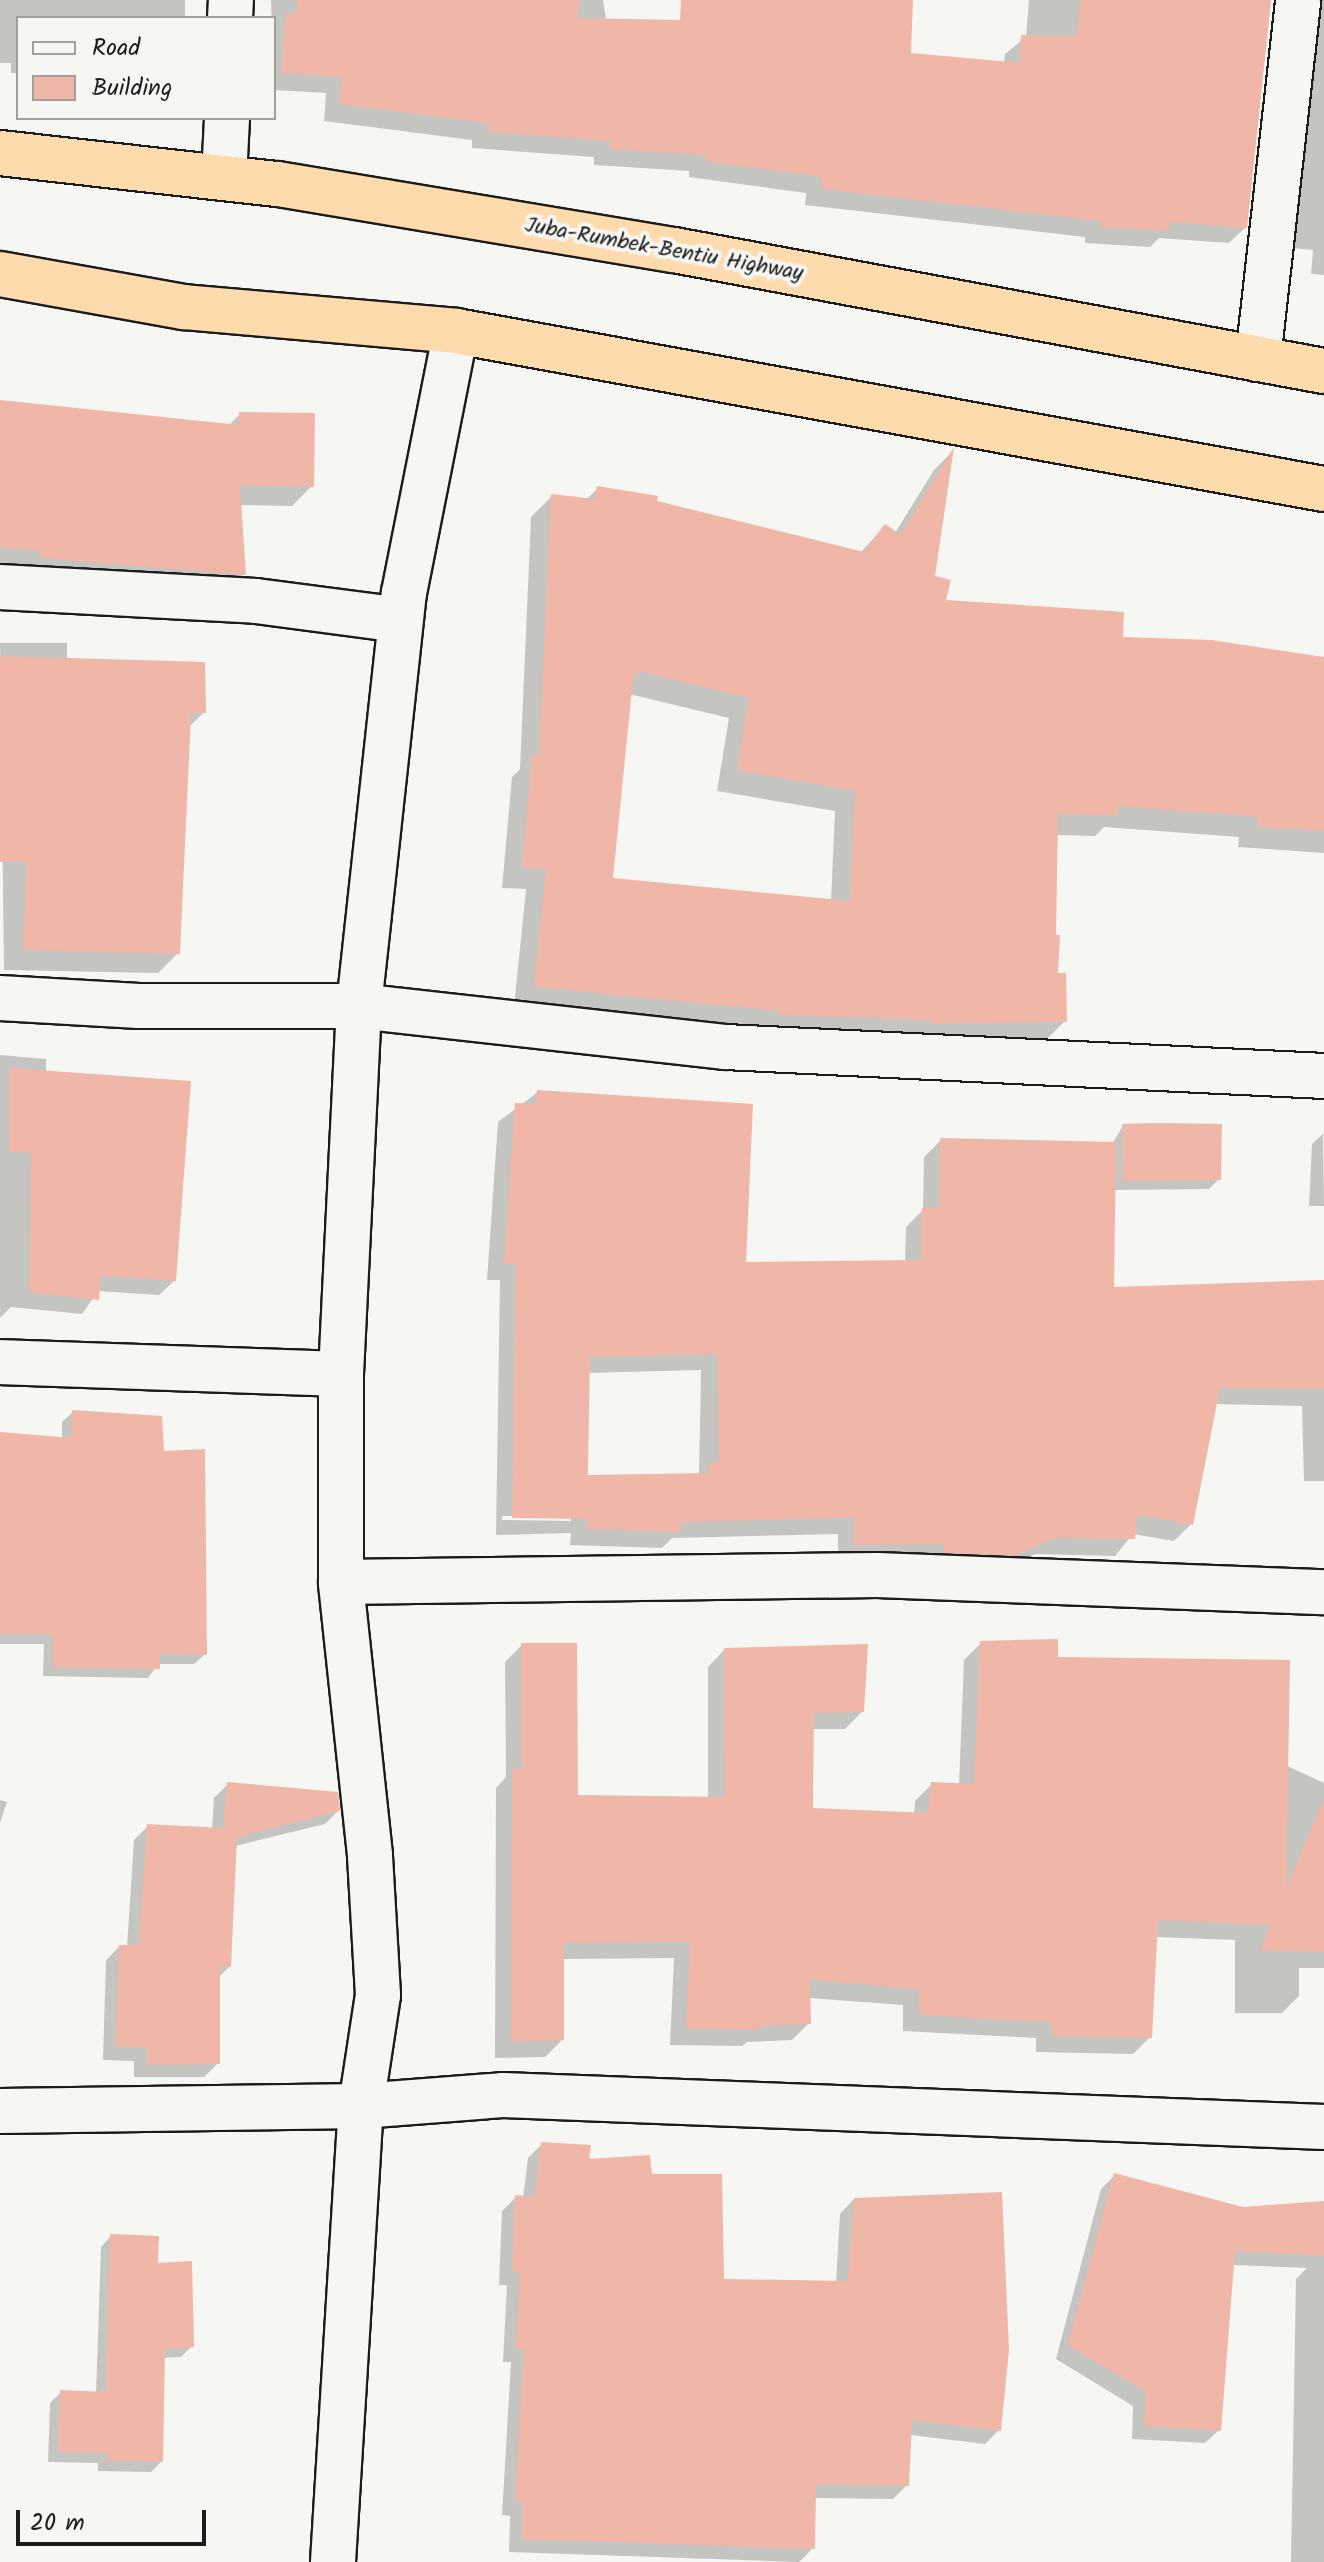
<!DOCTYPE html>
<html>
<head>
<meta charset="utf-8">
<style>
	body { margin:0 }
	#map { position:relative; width:1324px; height:2562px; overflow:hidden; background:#f6f6f2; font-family:Kalam,sans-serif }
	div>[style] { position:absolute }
	.shadow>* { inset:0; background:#0003 }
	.building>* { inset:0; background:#f0b6a8 }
	.roads { filter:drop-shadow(2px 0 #1c1c1c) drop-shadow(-2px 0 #1c1c1c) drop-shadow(0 2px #1c1c1c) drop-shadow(0 -2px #1c1c1c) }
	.minor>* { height:44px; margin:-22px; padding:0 22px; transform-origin:22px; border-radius:22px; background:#f6f6f2 }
	.trunk>* { height:44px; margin:-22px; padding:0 22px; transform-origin:22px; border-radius:22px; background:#fedbac }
	span { translate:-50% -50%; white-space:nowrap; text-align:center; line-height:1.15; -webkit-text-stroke:8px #f6f6f2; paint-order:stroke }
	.street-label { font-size:22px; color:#1c1c1c }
	.legend { position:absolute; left:16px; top:16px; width:260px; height:104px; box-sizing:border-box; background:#f6f6f2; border:2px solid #9f9f9c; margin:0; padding:10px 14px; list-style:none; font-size:24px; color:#1c1c1c }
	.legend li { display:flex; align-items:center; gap:16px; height:40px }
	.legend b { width:40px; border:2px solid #9f9f9c }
	.scale { position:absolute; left:16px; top:2510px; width:190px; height:36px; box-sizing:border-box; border:4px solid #1c1c1c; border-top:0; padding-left:10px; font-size:24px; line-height:28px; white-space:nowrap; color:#1c1c1c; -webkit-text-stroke:6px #f6f6f2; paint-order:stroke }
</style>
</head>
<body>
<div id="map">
	<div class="shadow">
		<div style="clip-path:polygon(0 0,185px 0,185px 18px,18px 18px,18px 73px,11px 73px,11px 63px,0 63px)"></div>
		<div style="clip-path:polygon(271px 0,603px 0,612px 57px,786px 0,911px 0,909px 55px,1004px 64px,1005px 54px,1026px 37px,1029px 0,1271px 0,1246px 227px,1229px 243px,1159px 238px,1150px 247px,1085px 243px,1085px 237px,805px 205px,806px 193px,689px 177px,689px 171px,594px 165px,594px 157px,472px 148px,472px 140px,324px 121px,326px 93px,274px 90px)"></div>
		<div style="clip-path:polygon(1296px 0,1324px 0,1324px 275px,1311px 274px,1313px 250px,1282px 247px)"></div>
		<div style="clip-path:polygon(0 402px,228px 426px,240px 414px,312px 486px,292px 506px,239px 505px,244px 574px,224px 594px,0 568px)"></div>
		<div style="clip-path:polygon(evenodd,951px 453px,933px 578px,944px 602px,1120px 639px,1324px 659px,1324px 853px,1238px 847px,1239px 837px,1104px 827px,1095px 836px,1055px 835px,1056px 975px,1065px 1021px,1044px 1042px,759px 1035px,514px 1007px,526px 889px,502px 888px,512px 777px,520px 769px,531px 517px,552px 496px,586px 500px,598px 488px,860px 553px,885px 526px,895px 533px,934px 470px,951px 453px,629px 694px,729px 718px,717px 791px,835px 811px,831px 901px,610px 879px,629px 694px)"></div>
		<div style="clip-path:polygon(0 643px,67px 643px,67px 664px,204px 712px,188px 728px,178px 953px,158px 973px,4px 970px)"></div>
		<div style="clip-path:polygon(0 1055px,46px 1059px,46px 1072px,175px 1280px,159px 1295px,98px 1291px,82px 1314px,11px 1307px,0 1318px)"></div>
		<div style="clip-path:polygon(evenodd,538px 1092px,744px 1264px,905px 1262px,906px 1227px,923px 1210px,924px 1157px,941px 1140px,1112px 1144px,1123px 1126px,1219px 1179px,1209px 1189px,1113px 1190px,1112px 1289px,1324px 1348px,1324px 1481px,1304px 1481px,1302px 1406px,1215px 1404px,1191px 1524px,1174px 1541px,1133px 1534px,1115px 1556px,1035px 1554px,1000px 1572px,838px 1562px,838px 1534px,672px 1538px,662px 1548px,570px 1545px,571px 1533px,496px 1535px,500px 1280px,487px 1280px,498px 1122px,538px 1092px,701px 1370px,699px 1475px,585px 1481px,587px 1373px,701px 1370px,538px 1092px,502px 1516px,571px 1517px,571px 1521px,502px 1520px,502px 1516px)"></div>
		<div style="clip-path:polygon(1323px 1134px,1324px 1206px,1309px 1206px,1312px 1144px)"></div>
		<div style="clip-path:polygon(73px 1412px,162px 1453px,205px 1654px,194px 1664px,158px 1664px,148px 1678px,43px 1676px,44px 1644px,0 1644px,0 1434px,62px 1439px,62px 1422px)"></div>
		<div style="clip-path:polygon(981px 1643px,1056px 1659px,1324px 1783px,1324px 1968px,1299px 1968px,1299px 1996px,1282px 2013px,1235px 2013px,1235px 1940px,1155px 1937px,1150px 2037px,1133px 2054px,1036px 2052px,1036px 2038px,903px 2031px,903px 2005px,809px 1998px,809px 2023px,792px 2040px,747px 2042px,742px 2046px,670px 2045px,674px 1958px,562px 1959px,562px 2040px,545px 2057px,495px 2058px,496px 1788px,506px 1777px,505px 1662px,522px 1645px,576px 1797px,708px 1799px,708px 1667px,724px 1650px,862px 1712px,845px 1729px,812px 1729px,811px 1810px,914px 1814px,915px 1801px,932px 1784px,959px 1785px,964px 1660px)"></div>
		<div style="clip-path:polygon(228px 1784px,338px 1811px,325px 1824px,235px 1846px,229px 1967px,218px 1978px,218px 2063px,204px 2077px,134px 2077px,134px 2061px,103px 2060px,106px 1960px,119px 1947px,127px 1947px,134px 1840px,148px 1826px,212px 1829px,214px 1798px)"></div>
		<div style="clip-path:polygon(0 1800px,7px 1802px,0 1823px)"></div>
		<div style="clip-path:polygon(542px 2144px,650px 2176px,722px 2281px,836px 2283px,840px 2214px,854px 2199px,999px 2430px,985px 2444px,910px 2435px,907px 2485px,893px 2499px,814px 2498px,813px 2548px,799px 2562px,509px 2552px,510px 2516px,502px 2515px,511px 2362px,503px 2362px,507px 2285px,499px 2285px,502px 2211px,516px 2197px,523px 2198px,528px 2158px)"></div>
		<div style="clip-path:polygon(1115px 2175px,1243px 2209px,1324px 2204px,1324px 2562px,1291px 2562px,1296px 2279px,1307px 2268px,1232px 2265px,1219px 2430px,1205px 2443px,1132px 2439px,1133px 2406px,1056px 2359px,1101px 2189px)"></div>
		<div style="clip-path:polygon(111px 2236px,192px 2346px,181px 2357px,163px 2358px,161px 2462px,151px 2472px,98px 2471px,98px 2463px,48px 2462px,50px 2403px,61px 2392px,96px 2394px,101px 2247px)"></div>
	</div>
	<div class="building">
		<div style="clip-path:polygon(298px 0,580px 0,578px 18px,680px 20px,681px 0,913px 0,911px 53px,1020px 63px,1021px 35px,1077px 36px,1080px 0,1271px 0,1247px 228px,1170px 222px,1169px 231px,1101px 227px,1101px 221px,821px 189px,822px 177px,705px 161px,705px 155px,610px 149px,610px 141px,488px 132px,488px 123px,339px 104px,342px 77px,281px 73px,286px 13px,296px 14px)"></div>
		<div style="clip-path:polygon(0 400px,239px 425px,239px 412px,315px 413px,314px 487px,240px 485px,246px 575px,40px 558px,41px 551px,0 547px)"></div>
		<div style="clip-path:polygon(evenodd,954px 447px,935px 576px,951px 580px,946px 600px,1124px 612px,1123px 637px,1211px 640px,1324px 657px,1324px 831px,1258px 827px,1258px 817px,1118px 806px,1118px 816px,1058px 814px,1056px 935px,1060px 935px,1058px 973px,1066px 973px,1067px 1022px,930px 1024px,930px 1020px,779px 1015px,779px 1011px,534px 987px,546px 869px,522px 868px,532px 754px,539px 755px,551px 494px,595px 499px,597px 486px,658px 496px,657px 501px,864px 552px,885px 524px,901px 535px,954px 447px,638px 671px,749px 698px,737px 770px,855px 791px,850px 901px,613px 878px,633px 679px,638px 671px)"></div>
		<div style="clip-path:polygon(0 656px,205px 662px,206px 713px,191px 713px,180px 954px,23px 950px,27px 862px,0 862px)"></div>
		<div style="clip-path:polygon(10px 1068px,191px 1081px,176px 1281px,101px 1276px,99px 1300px,29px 1293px,31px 1152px,9px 1152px)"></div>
		<div style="clip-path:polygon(537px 1090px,753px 1104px,746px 1262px,921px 1260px,922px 1208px,939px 1208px,940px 1138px,1116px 1142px,1114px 1287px,1324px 1280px,1324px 1389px,1220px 1388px,1193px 1525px,1137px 1515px,1135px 1539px,1054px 1538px,1018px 1555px,944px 1553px,944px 1544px,854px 1545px,854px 1518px,681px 1522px,681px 1532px,587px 1529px,588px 1475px,709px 1473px,709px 1463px,719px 1462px,717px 1354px,590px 1357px,587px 1519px,512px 1518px,516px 1264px,504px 1264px,515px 1103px,536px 1104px)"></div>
		<div style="clip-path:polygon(1158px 1123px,1222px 1124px,1221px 1180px,1123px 1181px,1122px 1124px)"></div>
		<div style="clip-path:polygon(72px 1410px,162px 1416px,164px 1451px,205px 1449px,207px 1655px,160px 1654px,160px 1669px,53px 1667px,53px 1634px,0 1634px,0 1432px,71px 1438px)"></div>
		<div style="clip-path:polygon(1058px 1639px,1058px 1657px,1290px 1660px,1286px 1888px,1324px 1799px,1324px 1952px,1260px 1951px,1271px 1925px,1158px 1920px,1152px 2038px,1052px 2036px,1052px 2022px,919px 2015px,919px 1989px,810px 1980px,811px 2024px,761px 2026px,761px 2030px,686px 2029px,690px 1942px,564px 1943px,564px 2040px,511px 2042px,512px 1769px,522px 1769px,521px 1643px,577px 1643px,578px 1795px,725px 1797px,724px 1648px,868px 1644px,864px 1712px,814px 1713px,813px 1808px,928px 1813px,931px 1782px,974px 1784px,980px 1641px)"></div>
		<div style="clip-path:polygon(227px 1782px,338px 1792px,340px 1811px,237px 1837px,231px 1967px,220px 1967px,220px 2064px,147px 2065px,147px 2048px,116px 2047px,119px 1945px,139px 1945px,147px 1824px,223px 1828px)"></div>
		<div style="clip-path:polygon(541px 2142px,591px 2145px,589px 2159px,650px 2155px,652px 2174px,722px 2174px,724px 2279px,848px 2281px,854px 2198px,1002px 2192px,1009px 2350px,1001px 2431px,912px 2420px,909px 2486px,816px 2484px,815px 2549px,522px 2539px,523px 2502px,515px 2502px,524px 2349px,516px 2349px,520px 2272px,512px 2272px,515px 2195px,535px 2197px)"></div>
		<div style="clip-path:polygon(1114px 2173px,1243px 2207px,1324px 2201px,1324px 2256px,1235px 2251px,1221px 2431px,1144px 2426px,1146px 2392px,1068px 2345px)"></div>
		<div style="clip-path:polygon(110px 2234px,159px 2236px,158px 2263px,192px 2261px,194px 2347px,165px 2349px,163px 2462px,107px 2461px,108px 2453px,58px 2452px,60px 2390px,106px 2392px)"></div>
	</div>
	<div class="roads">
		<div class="minor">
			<div style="left:230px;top:18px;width:18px;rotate:-87deg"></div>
			<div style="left:224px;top:178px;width:60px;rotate:-87.1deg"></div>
			<div style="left:1258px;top:359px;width:361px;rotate:-83.6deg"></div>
			<div style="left:0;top:587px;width:256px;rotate:3.1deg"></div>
			<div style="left:256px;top:601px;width:145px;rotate:7.5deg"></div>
			<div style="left:0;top:998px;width:139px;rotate:3.3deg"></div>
			<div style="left:139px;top:1006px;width:220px"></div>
			<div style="left:359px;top:1006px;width:368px;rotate:6.4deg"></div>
			<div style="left:725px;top:1047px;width:600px;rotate:2.77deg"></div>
			<div style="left:0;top:1362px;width:341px;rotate:2deg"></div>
			<div style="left:341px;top:1582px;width:536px;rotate:-0.75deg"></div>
			<div style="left:877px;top:1575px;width:447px;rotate:2.2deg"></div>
			<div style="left:0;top:2111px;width:361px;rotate:-0.8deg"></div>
			<div style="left:361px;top:2106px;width:142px;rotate:-4.4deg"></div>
			<div style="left:503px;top:2095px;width:822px;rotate:2.23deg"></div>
			<div style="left:333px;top:2562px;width:457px;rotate:-86.5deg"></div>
			<div style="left:361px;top:2106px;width:112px;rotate:-81.3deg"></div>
			<div style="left:378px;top:1995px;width:140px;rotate:-93.3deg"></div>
			<div style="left:370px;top:1855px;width:275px;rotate:-96.1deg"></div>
			<div style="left:341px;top:1582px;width:208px;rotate:-90deg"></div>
			<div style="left:341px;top:1374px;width:368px;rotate:-87.2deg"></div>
			<div style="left:359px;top:1006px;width:415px;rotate:-83.8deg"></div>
			<div style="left:404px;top:593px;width:267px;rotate:-78.8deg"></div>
		</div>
		<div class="trunk">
			<div style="left:0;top:153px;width:280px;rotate:6.4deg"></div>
			<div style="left:278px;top:184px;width:401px;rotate:9.5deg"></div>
			<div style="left:674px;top:250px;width:661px;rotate:10.55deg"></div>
			<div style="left:0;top:274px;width:187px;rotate:10.2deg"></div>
			<div style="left:184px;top:307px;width:273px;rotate:5deg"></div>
			<div style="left:456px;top:331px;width:882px;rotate:10.32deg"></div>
		</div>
	</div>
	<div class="street-label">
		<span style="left:664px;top:250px;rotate:10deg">Juba-Rumbek-Bentiu Highway</span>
	</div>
	<ul class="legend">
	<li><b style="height:10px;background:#f6f6f2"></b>Road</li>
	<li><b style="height:22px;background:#f0b6a8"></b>Building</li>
	</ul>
	<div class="scale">20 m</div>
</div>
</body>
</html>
